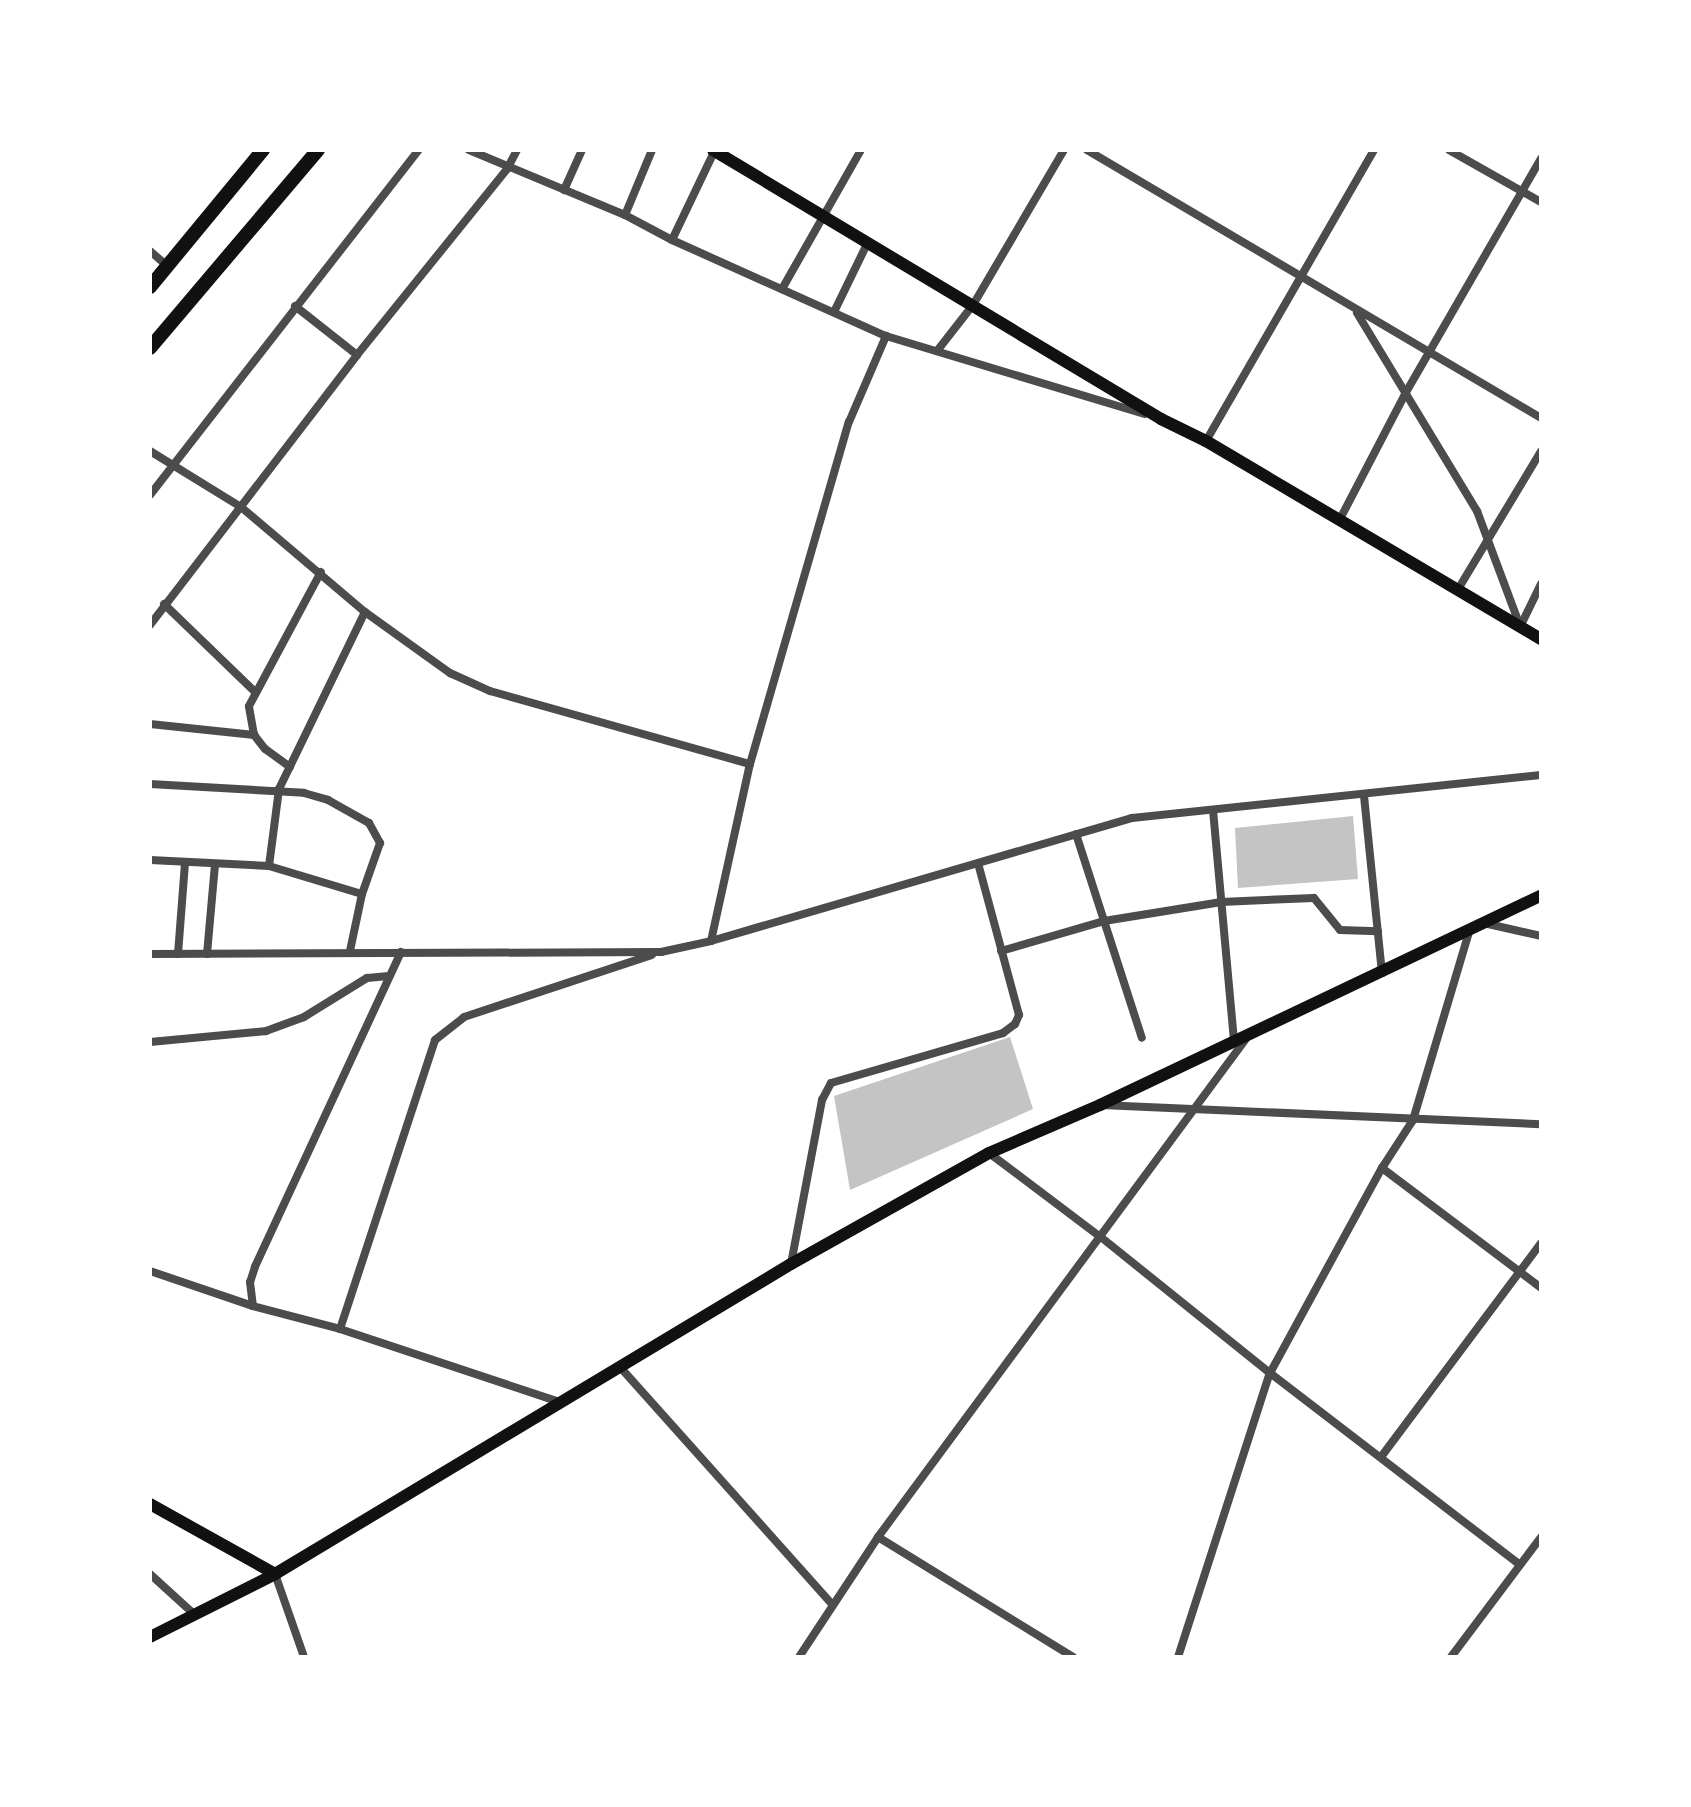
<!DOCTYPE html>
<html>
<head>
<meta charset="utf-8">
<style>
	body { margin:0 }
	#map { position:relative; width:1691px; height:1807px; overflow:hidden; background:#fff; font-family:"DejaVu Sans",sans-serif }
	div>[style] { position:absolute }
	.building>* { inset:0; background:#c4c4c4 }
	.minor>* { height:8px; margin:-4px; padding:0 4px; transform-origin:4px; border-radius:4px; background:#4c4c4c }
	.secondary>* { height:12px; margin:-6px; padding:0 6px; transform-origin:6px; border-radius:6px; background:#111 }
	.primary>* { height:14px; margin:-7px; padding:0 7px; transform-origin:7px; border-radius:7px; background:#111 }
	span { translate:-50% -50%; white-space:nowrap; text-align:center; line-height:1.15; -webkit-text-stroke:6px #fff; paint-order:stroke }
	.frame { position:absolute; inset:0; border:152px solid #fff; pointer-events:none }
</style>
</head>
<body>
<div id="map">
	<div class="building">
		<div style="clip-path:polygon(1353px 816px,1358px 879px,1238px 888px,1235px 828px)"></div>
		<div style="clip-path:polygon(1010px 1037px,1033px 1109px,850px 1190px,834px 1096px)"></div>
	</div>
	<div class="minor">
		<div style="left:469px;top:150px;width:169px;rotate:22.6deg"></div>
		<div style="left:625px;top:215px;width:53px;rotate:28deg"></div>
		<div style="left:672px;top:240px;width:235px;rotate:24.2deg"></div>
		<div style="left:886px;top:336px;width:270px;rotate:16.8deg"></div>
		<div style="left:1087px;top:150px;width:527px;rotate:30.55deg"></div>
		<div style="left:1449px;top:150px;width:106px;rotate:29.5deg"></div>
		<div style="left:564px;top:190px;width:44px;rotate:-65.8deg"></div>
		<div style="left:625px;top:215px;width:70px;rotate:-67.4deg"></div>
		<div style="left:672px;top:240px;width:100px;rotate:-64.5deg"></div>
		<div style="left:150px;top:251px;width:23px;rotate:41deg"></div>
		<div style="left:782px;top:289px;width:160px;rotate:-60.4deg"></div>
		<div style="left:295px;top:306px;width:79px;rotate:38.3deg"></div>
		<div style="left:834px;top:312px;width:78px;rotate:-64.1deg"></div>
		<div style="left:1357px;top:313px;width:232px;rotate:58.8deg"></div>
		<div style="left:1477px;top:511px;width:123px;rotate:69.5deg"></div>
		<div style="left:937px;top:351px;width:58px;rotate:-52deg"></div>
		<div style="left:973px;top:305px;width:180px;rotate:-59.6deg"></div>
		<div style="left:1206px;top:441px;width:336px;rotate:-60deg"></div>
		<div style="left:150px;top:451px;width:107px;rotate:31.6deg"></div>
		<div style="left:241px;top:507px;width:162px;rotate:40.3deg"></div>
		<div style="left:365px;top:612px;width:105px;rotate:35.7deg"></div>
		<div style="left:450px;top:673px;width:44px;rotate:24.2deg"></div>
		<div style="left:490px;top:691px;width:270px;rotate:15.7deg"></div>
		<div style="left:150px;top:495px;width:437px;rotate:-52.1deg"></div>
		<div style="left:1339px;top:521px;width:143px;rotate:-62.5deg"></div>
		<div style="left:1405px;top:394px;width:272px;rotate:-60deg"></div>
		<div style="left:1457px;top:591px;width:163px;rotate:-59deg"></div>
		<div style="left:164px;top:604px;width:125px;rotate:44deg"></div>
		<div style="left:150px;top:625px;width:340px;rotate:-52.5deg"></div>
		<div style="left:357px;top:355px;width:239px;rotate:-51.1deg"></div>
		<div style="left:507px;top:169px;width:21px;rotate:-62deg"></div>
		<div style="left:1520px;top:627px;width:48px;rotate:-64deg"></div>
		<div style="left:150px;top:724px;width:105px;rotate:6deg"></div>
		<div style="left:290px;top:767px;width:31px;rotate:-144deg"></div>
		<div style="left:265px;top:749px;width:18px;rotate:-128deg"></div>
		<div style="left:254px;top:735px;width:29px;rotate:-100deg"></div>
		<div style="left:249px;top:706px;width:152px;rotate:-61.8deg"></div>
		<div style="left:150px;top:784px;width:154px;rotate:3.3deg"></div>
		<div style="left:304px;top:793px;width:25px;rotate:16deg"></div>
		<div style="left:328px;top:800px;width:47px;rotate:29.3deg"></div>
		<div style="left:369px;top:823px;width:23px;rotate:61deg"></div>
		<div style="left:380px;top:843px;width:54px;rotate:109.4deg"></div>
		<div style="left:362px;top:894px;width:58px;rotate:101.9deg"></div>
		<div style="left:1364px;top:796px;width:178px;rotate:84.2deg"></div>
		<div style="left:1213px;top:810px;width:233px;rotate:84.8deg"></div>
		<div style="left:1076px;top:834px;width:214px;rotate:72.1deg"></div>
		<div style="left:150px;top:860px;width:119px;rotate:2.9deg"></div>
		<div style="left:269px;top:866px;width:97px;rotate:16.8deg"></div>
		<div style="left:269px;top:866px;width:78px;rotate:-82.6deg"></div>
		<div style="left:279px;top:789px;width:197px;rotate:-64.1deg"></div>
		<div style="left:1488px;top:924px;width:54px;rotate:12.8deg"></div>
		<div style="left:711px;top:941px;width:181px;rotate:-77.6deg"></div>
		<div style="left:750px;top:764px;width:356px;rotate:-73.9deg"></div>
		<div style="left:849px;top:422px;width:94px;rotate:-66.7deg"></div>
		<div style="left:1001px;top:951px;width:107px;rotate:-16.2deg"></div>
		<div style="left:1104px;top:921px;width:119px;rotate:-9.2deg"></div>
		<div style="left:1221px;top:902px;width:93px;rotate:-2.5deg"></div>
		<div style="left:1314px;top:898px;width:41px;rotate:50.9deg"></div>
		<div style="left:1340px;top:930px;width:38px;rotate:2deg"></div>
		<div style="left:401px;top:952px;width:347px;rotate:114.9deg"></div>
		<div style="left:255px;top:1267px;width:16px;rotate:108deg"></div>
		<div style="left:250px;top:1282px;width:24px;rotate:83deg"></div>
		<div style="left:253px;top:1306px;width:90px;rotate:14.8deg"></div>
		<div style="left:340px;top:1329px;width:231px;rotate:18.4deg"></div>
		<div style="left:150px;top:954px;width:511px;rotate:-0.22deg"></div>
		<div style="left:661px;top:952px;width:51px;rotate:-12.4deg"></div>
		<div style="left:711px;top:941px;width:439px;rotate:-16.3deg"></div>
		<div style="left:1132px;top:818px;width:411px;rotate:-6deg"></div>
		<div style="left:178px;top:954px;width:92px;rotate:-85.6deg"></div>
		<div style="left:207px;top:954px;width:90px;rotate:-84.9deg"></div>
		<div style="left:150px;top:1042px;width:117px;rotate:-5.4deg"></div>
		<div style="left:266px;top:1031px;width:40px;rotate:-20.2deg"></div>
		<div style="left:304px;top:1017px;width:74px;rotate:-31.8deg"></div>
		<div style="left:367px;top:978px;width:22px;rotate:-5deg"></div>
		<div style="left:1101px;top:1105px;width:440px;rotate:2.5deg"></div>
		<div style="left:989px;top:1153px;width:141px;rotate:37deg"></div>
		<div style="left:1102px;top:1238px;width:216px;rotate:38.8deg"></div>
		<div style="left:1270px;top:1373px;width:315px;rotate:37.5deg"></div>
		<div style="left:1382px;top:1168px;width:199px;rotate:37deg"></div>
		<div style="left:791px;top:1264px;width:167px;rotate:-79.3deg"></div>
		<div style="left:822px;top:1100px;width:19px;rotate:-62deg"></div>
		<div style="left:831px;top:1083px;width:179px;rotate:-16.2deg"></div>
		<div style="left:1003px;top:1033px;width:15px;rotate:-37deg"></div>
		<div style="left:1015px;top:1024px;width:10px;rotate:-66deg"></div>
		<div style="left:1019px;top:1015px;width:157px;rotate:-105.1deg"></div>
		<div style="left:150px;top:1271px;width:109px;rotate:18.8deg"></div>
		<div style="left:340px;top:1329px;width:304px;rotate:-71.8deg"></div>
		<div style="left:435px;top:1040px;width:37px;rotate:-38deg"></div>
		<div style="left:464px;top:1017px;width:198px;rotate:-18.3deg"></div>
		<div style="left:620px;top:1367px;width:318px;rotate:48.2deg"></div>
		<div style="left:1381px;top:1457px;width:267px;rotate:-53.2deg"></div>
		<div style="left:878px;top:1537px;width:229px;rotate:31.6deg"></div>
		<div style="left:150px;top:1574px;width:59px;rotate:42.3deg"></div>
		<div style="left:275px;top:1574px;width:88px;rotate:70.7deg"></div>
		<div style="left:799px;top:1657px;width:144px;rotate:-56.6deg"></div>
		<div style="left:878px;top:1537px;width:623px;rotate:-53.55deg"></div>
		<div style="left:1178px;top:1657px;width:299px;rotate:-72.1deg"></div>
		<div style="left:1270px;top:1373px;width:234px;rotate:-61.4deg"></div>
		<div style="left:1382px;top:1168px;width:57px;rotate:-57.1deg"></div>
		<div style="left:1413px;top:1120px;width:196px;rotate:-73.4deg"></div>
		<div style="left:1451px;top:1657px;width:150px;rotate:-53.1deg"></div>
	</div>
	<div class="secondary">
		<div style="left:713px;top:150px;width:523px;rotate:30.98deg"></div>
		<div style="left:1161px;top:419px;width:50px;rotate:26.1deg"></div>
		<div style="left:1206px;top:441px;width:389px;rotate:30.6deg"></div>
		<div style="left:150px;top:1504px;width:143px;rotate:29.2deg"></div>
		<div style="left:150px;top:1637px;width:140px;rotate:-26.7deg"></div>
		<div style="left:275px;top:1574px;width:602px;rotate:-31deg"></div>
		<div style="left:791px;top:1264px;width:227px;rotate:-29.3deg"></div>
		<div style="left:989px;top:1153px;width:121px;rotate:-23.4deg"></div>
		<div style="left:1100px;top:1105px;width:488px;rotate:-25.4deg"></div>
	</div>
	<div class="primary">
		<div style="left:150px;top:287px;width:178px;rotate:-50.5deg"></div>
		<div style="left:150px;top:348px;width:260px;rotate:-49.7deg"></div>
	</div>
	<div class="frame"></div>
</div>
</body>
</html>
